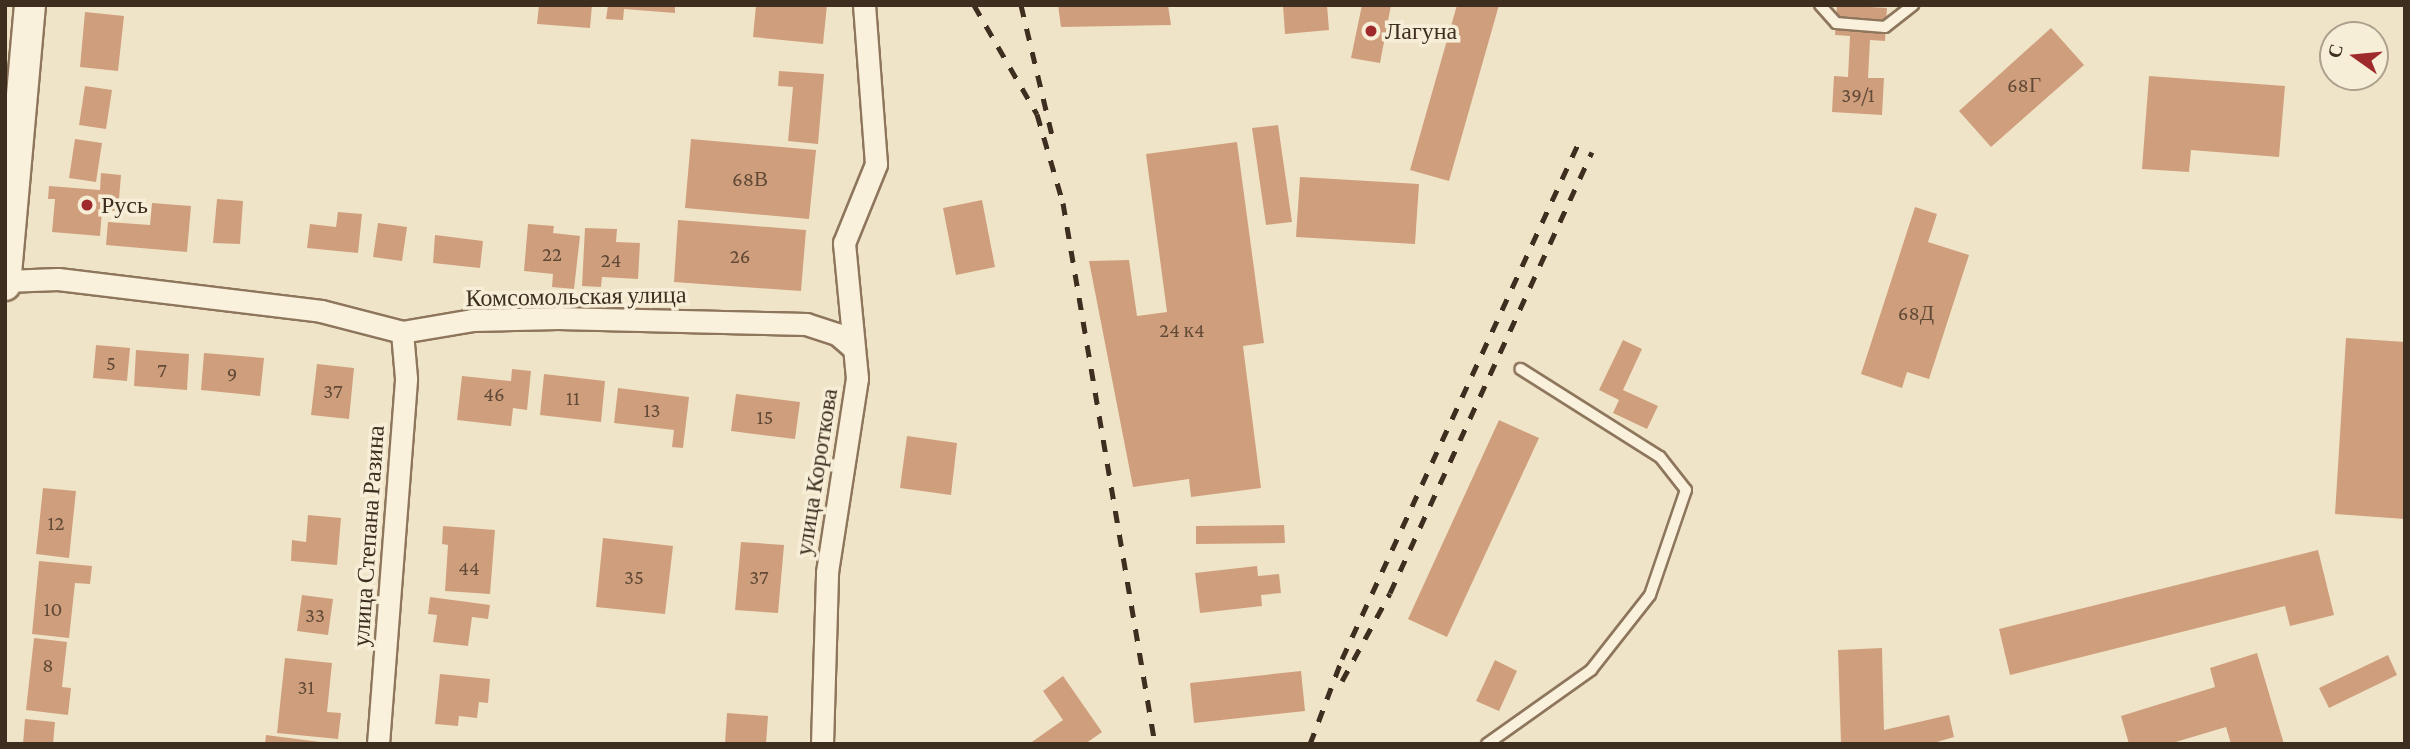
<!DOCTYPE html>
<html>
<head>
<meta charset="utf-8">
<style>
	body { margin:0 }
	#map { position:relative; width:2410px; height:749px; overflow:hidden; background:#f0e4c8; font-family:"Crimson Pro",serif }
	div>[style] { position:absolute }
	.building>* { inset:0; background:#cf9f7d }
	.roads { filter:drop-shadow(2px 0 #8d765c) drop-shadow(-2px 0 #8d765c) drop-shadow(0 2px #8d765c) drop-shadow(0 -2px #8d765c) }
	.lane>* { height:10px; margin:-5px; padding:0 5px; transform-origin:5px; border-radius:5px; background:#faf1dc }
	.street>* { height:21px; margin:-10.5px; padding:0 10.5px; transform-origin:10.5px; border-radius:10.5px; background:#faf1dc }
	.secondary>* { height:30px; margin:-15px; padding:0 15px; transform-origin:15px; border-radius:15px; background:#faf1dc }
	.rail>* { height:5px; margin-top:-2.5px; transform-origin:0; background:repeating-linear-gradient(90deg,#3d2e20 0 12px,transparent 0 24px) }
	.dots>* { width:19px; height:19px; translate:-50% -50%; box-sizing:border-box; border:4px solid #f7eed8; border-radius:50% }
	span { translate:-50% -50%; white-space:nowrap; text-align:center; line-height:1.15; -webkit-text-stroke:7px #f7eed8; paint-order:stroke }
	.number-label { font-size:21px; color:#624a37 }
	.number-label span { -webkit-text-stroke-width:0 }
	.poi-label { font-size:24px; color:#3d2e20 }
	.left { translate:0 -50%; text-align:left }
	.street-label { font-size:24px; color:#3d2e20 }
	.frame { position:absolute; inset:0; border:7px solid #3d2e20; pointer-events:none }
	.north { position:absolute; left:2319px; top:21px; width:70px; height:70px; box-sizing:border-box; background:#f7eed8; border:2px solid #ada18e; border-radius:50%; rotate:285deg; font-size:19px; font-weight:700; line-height:28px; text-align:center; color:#3d2e20 }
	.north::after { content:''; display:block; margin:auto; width:24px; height:32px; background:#9e2a2b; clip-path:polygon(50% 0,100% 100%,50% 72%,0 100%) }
</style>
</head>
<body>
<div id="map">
	<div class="building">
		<div style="clip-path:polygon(539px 5px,592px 5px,590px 28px,537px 24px)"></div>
		<div style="clip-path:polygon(608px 5px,675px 5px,675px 13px,624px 9px,623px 20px,606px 19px)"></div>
		<div style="clip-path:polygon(756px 5px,827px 5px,823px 44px,753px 37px)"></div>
		<div style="clip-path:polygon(1058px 5px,1168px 5px,1171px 25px,1061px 27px)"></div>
		<div style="clip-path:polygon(1283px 5px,1327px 5px,1329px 30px,1285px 34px)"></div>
		<div style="clip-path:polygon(1362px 5px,1391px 5px,1380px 63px,1351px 58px)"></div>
		<div style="clip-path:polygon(1457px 5px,1499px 5px,1449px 181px,1410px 170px)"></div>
		<div style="clip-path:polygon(1837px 5px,1887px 8px,1885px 41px,1870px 40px,1868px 78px,1884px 78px,1882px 115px,1832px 112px,1834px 76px,1848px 77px,1850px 36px,1835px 35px)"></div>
		<div style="clip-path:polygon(85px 12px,124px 16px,118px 71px,80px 67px)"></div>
		<div style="clip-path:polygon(2051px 28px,2084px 65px,1991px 147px,1959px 111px)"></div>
		<div style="clip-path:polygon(779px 71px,824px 74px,818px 144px,788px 141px,793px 87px,778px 86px)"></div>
		<div style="clip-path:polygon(2149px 76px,2285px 86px,2279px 157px,2191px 150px,2189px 172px,2142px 169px)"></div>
		<div style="clip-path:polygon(85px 86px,112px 90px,106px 129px,79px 125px)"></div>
		<div style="clip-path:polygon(1278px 125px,1292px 222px,1266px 225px,1252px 128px)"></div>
		<div style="clip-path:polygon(75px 139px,102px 143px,96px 182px,69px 178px)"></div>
		<div style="clip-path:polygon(691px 139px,816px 150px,809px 219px,685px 208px)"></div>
		<div style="clip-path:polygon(1237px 142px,1264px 343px,1243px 346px,1261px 488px,1191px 497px,1189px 479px,1133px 487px,1089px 261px,1129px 260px,1137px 316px,1167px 312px,1146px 154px)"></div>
		<div style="clip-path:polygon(101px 173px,121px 175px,118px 211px,102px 210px,100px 236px,52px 232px,55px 199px,48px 199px,49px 186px,100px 190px)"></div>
		<div style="clip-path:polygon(1300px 177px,1419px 184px,1415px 244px,1296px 237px)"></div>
		<div style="clip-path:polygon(217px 199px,243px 201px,240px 244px,213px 243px)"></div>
		<div style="clip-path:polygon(982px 200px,995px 267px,956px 275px,943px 208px)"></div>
		<div style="clip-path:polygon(152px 203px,191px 206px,187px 252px,106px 245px,108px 222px,150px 225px)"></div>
		<div style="clip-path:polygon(1915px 207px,1937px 214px,1928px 242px,1969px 255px,1929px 379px,1907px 372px,1902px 388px,1861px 374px)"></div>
		<div style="clip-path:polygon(338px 212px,362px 214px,358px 253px,307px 248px,310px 224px,336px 227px)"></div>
		<div style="clip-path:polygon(678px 220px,806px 230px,801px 291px,674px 282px)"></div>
		<div style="clip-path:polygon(378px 223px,407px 227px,402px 261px,373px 257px)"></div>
		<div style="clip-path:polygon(528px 224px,554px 226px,553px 233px,580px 236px,574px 289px,552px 287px,553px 274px,524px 271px)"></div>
		<div style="clip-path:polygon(585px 228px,617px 229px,616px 242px,640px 243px,638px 279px,602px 277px,601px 287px,582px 286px)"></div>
		<div style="clip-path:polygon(435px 235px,483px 241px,480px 268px,433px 263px)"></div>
		<div style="clip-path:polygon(2346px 338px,2405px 342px,2405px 519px,2335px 514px)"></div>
		<div style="clip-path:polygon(1623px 340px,1642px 349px,1623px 390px,1658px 406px,1647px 429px,1613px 413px,1619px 400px,1599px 390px)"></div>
		<div style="clip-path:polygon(96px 345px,130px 348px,127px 381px,93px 378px)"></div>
		<div style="clip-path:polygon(136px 350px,189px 354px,187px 390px,134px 386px)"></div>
		<div style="clip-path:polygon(204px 353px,264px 358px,260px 396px,201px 390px)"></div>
		<div style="clip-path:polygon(317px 364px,354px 368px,349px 419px,311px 415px)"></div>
		<div style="clip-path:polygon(512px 369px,531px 371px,527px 410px,513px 408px,511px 426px,457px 420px,462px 376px,511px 381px)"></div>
		<div style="clip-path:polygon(544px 374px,605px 381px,601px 422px,540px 415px)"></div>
		<div style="clip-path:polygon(618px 388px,689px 397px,683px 448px,672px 447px,674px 430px,614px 423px)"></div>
		<div style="clip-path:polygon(736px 394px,800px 402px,795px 439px,731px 431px)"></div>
		<div style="clip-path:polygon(1499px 420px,1539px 438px,1447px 637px,1408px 619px)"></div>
		<div style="clip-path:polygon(907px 436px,957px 443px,951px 495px,900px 488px)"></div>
		<div style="clip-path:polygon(43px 488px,76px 491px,69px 558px,36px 554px)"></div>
		<div style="clip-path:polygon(308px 515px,341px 518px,337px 565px,291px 561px,292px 540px,306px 542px)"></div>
		<div style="clip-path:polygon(1284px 525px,1285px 543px,1196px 544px,1196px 526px)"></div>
		<div style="clip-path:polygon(443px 526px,495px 530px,490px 594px,445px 591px,448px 545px,442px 544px)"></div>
		<div style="clip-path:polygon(603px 538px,673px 546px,665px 614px,596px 607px)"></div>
		<div style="clip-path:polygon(741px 542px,784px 545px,778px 613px,735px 610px)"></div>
		<div style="clip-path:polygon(2318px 550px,2334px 615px,2290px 626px,2285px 606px,2010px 675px,1999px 629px)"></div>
		<div style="clip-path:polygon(39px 561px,92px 566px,90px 584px,75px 583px,69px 638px,32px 634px)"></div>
		<div style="clip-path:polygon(1257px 566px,1258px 576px,1279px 574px,1281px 593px,1261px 595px,1262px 606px,1200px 613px,1195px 573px)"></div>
		<div style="clip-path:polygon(302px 595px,333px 599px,328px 635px,297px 631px)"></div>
		<div style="clip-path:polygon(430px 597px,490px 605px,488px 619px,472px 617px,468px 646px,433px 642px,437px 615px,428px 614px)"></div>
		<div style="clip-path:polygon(34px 638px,67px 642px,62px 687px,71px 688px,68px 715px,26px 710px)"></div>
		<div style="clip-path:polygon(1882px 648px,1884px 730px,1949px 715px,1954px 737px,1930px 744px,1841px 744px,1838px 650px)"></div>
		<div style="clip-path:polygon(2257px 653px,2284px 744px,2231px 744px,2226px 727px,2169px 744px,2129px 744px,2121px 716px,2215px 687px,2210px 668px)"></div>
		<div style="clip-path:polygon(2388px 655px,2397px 675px,2329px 708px,2319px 688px)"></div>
		<div style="clip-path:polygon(285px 658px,332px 663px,327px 712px,341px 713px,338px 739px,277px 733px)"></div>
		<div style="clip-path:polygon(1495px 660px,1517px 671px,1499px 711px,1476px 701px)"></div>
		<div style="clip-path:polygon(1301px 671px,1305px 711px,1194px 723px,1190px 683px)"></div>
		<div style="clip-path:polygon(440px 674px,490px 679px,488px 703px,479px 702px,477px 718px,459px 716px,458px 726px,435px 724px)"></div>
		<div style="clip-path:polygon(1063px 676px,1102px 732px,1085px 744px,1029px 744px,1063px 720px,1043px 691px)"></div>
		<div style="clip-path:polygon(727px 713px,768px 716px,766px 744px,725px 744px)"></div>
		<div style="clip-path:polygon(25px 719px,55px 722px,53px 744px,23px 744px)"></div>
		<div style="clip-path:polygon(266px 735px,320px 742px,320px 744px,265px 744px)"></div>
	</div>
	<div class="roads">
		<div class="lane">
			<div style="left:1820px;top:5px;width:24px;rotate:48deg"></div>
			<div style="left:1836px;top:23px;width:49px;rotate:4.7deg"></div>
			<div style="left:1885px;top:27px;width:36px;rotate:-38deg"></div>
			<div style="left:1487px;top:744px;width:128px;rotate:-35.4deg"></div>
			<div style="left:1591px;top:670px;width:95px;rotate:-51.8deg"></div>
			<div style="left:1650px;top:595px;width:111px;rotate:-71.1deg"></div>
			<div style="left:1686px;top:490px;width:42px;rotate:-128.2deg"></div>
			<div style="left:1660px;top:457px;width:165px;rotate:-147.7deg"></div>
		</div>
		<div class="street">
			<div style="left:5px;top:281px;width:53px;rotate:-2.2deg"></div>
			<div style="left:58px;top:279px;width:265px;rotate:6.9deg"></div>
			<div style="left:321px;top:311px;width:84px;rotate:14.5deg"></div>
			<div style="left:402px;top:332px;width:71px;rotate:-9.7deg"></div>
			<div style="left:472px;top:320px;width:86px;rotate:-1.3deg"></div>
			<div style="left:558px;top:318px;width:248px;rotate:1.4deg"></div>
			<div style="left:806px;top:324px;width:33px;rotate:18deg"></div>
			<div style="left:837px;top:334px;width:20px;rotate:41deg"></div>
			<div style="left:378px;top:744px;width:367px;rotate:-85.6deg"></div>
			<div style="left:406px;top:378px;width:46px;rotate:-95deg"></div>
			<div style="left:822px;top:744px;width:172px;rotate:-88.3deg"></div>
			<div style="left:827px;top:572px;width:196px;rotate:-81.2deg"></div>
			<div style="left:857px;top:378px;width:136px;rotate:-95.5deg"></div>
			<div style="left:844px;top:243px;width:85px;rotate:-67.9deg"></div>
			<div style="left:876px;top:164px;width:159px;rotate:-94.3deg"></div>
		</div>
		<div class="secondary">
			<div style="left:5px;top:285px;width:281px;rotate:-84.9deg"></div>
		</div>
	</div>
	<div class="rail">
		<div style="left:974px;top:5px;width:126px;rotate:60deg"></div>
		<div style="left:1037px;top:114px;width:93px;rotate:73.7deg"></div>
		<div style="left:1063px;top:203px;width:549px;rotate:80.35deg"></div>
		<div style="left:1021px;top:5px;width:143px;rotate:76.6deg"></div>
		<div style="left:1342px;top:681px;width:100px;rotate:-61.4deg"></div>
		<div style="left:1390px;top:593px;width:485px;rotate:-65.4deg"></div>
		<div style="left:1310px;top:744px;width:91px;rotate:-69.4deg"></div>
		<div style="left:1342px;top:659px;width:566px;rotate:-65.38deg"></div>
	</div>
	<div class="dots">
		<div style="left:1371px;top:31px;background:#9e2a2b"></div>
		<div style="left:87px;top:205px;background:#9e2a2b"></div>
	</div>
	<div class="number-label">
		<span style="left:2024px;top:85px">68Г</span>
		<span style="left:1858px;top:95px">39/1</span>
		<span style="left:750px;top:179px">68В</span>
		<span style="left:552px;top:254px">22</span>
		<span style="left:740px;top:256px">26</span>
		<span style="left:611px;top:260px">24</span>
		<span style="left:1916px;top:313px">68Д</span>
		<span style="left:1182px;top:330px">24 к4</span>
		<span style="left:111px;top:363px">5</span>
		<span style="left:162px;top:370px">7</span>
		<span style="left:232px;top:374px">9</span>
		<span style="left:333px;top:391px">37</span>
		<span style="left:494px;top:394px">46</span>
		<span style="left:573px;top:398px">11</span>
		<span style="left:652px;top:410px">13</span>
		<span style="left:765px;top:417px">15</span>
		<span style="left:56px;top:523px">12</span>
		<span style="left:469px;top:568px">44</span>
		<span style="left:634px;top:577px">35</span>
		<span style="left:759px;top:577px">37</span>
		<span style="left:53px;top:609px">10</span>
		<span style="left:315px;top:615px">33</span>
		<span style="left:48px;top:665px">8</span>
		<span style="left:306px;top:687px">31</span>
	</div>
	<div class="poi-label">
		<span class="left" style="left:1385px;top:31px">Лагуна</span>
		<span class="left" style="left:101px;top:205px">Русь</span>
	</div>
	<div class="street-label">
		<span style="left:576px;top:296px;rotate:-1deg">Комсомольская улица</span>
		<span style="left:816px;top:472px;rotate:-81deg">улица Короткова</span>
		<span style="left:368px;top:536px;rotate:-86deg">улица Степана Разина</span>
	</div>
	<div class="frame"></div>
	<div class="north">С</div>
</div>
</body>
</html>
